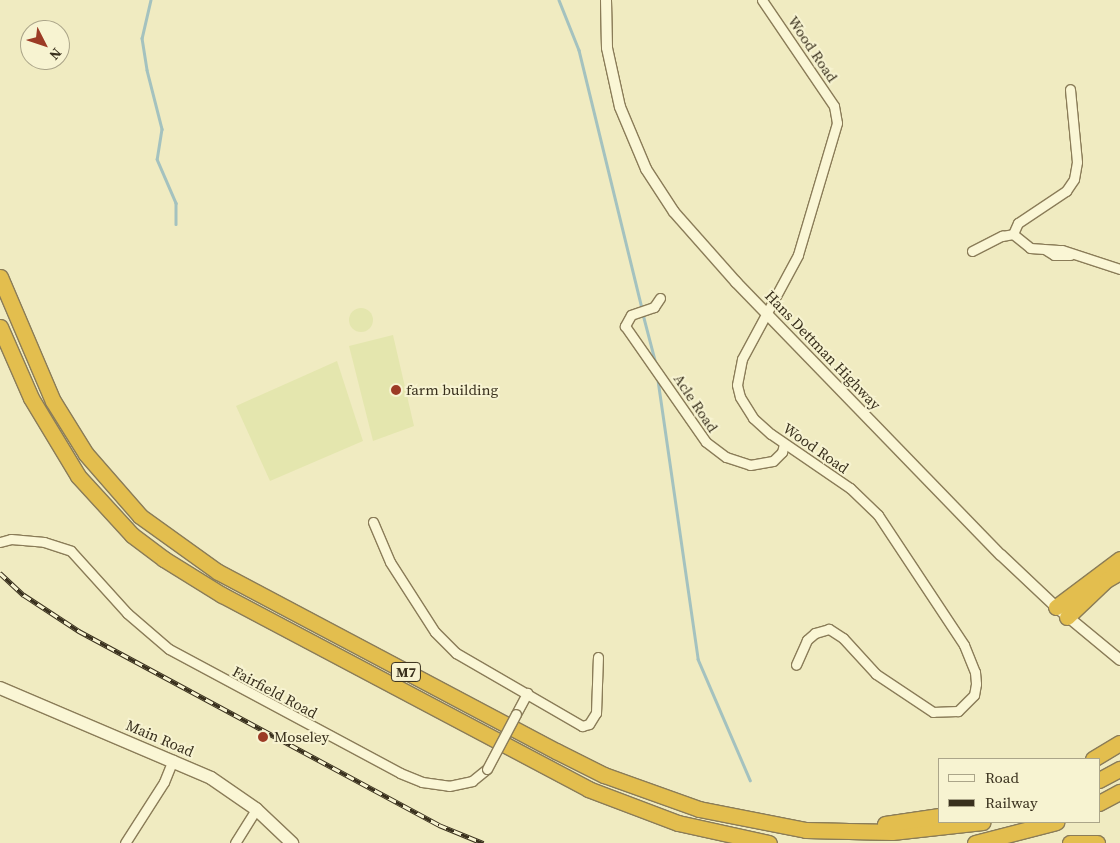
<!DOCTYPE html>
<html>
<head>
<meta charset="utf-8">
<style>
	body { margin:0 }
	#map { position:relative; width:1120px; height:843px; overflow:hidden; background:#f0ebc1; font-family:"Source Serif 4",serif }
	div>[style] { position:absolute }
	.farmland>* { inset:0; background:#e4e6ae }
	.round { border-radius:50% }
	.stream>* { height:2.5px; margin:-1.25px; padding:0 1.25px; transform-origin:1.25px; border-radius:1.25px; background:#a4c2bf }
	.roads { filter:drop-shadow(1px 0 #8a7c58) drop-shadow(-1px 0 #8a7c58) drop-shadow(0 1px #8a7c58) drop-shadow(0 -1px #8a7c58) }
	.minor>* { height:9px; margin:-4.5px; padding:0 4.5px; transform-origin:4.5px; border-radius:4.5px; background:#faf6d5 }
	.tertiary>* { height:10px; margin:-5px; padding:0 5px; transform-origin:5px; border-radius:5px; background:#faf6d5 }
	.secondary>* { height:12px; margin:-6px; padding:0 6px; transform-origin:6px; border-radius:6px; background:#faf6d5 }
	.motorway>* { height:15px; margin:-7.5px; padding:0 7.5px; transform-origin:7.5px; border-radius:7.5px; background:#e3be4e }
	.rail>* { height:4.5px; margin-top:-2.25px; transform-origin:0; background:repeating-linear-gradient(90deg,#f7f3d1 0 8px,#39301d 0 16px); box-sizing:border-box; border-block:1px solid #39301d }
	.bridges { filter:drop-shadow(1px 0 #8a7c58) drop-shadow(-1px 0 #8a7c58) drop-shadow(0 1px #8a7c58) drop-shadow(0 -1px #8a7c58) }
	.minor-bridge>* { height:9px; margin:-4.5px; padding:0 4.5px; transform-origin:4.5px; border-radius:4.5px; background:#faf6d5 }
	.dots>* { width:14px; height:14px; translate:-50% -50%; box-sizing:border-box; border:2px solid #f7f3d1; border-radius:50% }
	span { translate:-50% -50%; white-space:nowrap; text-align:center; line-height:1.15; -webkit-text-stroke:4px #f7f3d1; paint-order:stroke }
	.shield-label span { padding:1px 4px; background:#f7f3d1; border:1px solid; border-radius:4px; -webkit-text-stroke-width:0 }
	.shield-label { font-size:14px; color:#39301d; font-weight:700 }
	.street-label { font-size:15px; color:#39301d }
	.poi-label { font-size:15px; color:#39301d }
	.left { translate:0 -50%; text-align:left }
	.legend { position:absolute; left:938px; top:758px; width:162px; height:65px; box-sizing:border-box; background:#f7f3d1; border:1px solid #aba589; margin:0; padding:6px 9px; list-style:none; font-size:15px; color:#39301d }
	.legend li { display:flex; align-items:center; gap:10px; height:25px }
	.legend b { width:25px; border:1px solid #aba589 }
	.north { position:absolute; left:20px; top:20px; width:50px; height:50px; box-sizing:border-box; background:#f7f3d1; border:1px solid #aba589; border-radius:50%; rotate:131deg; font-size:14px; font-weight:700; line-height:20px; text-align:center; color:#39301d }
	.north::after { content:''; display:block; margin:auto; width:18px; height:22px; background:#9c3b25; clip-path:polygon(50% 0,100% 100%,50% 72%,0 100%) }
</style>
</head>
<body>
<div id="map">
	<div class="farmland">
		<div class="round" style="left:349px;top:308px;width:24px;height:24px"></div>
		<div style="clip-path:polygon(393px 335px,414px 426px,373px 441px,349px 346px)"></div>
		<div style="clip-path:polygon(337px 361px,363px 441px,270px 481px,236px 406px)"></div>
	</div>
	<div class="stream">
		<div style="left:151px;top:0;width:39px;rotate:103deg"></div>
		<div style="left:142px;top:38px;width:32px;rotate:81deg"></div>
		<div style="left:147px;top:70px;width:61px;rotate:75.7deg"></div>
		<div style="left:162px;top:129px;width:30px;rotate:99deg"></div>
		<div style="left:157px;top:159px;width:48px;rotate:66.6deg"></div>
		<div style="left:176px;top:203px;width:21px;rotate:90deg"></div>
		<div style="left:559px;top:0;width:54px;rotate:68.2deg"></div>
		<div style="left:579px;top:50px;width:267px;rotate:76.3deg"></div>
		<div style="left:643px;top:314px;width:52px;rotate:75.4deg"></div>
		<div style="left:658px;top:380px;width:282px;rotate:81.8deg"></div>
		<div style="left:698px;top:659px;width:132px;rotate:66.7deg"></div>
	</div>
	<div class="roads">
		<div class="minor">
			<div style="left:762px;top:0;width:128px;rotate:55.8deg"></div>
			<div style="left:834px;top:106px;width:17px;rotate:80deg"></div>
			<div style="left:837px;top:123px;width:138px;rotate:106.5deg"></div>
			<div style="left:798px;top:255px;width:118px;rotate:118.3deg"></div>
			<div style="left:742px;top:359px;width:26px;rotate:101deg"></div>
			<div style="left:737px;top:385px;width:12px;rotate:76deg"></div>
			<div style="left:740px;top:397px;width:25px;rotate:58deg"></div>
			<div style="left:753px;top:418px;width:24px;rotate:42deg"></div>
			<div style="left:771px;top:434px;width:96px;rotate:34.4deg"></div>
			<div style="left:850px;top:488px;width:39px;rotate:44deg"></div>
			<div style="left:878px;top:515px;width:156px;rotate:56.5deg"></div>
			<div style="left:964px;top:645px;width:29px;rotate:68deg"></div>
			<div style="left:975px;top:672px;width:12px;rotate:85deg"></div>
			<div style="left:976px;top:684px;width:11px;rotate:100deg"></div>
			<div style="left:974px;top:695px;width:23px;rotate:135deg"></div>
			<div style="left:958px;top:711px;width:25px;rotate:178deg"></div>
			<div style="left:933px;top:712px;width:69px;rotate:-146.3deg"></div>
			<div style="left:876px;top:674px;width:49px;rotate:-132.5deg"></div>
			<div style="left:843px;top:638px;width:17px;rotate:-147deg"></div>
			<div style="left:829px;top:629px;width:15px;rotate:164deg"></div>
			<div style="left:815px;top:633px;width:11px;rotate:139deg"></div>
			<div style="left:807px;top:640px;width:27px;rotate:114deg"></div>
			<div style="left:1013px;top:234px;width:12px;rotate:-66deg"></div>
			<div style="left:1018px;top:223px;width:58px;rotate:-33.7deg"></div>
			<div style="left:1066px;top:191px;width:14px;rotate:-56deg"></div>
			<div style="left:1074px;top:179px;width:17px;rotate:-80deg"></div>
			<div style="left:1077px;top:162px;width:73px;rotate:-95.5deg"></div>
			<div style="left:1013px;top:234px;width:22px;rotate:39deg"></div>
			<div style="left:1030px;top:248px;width:32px;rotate:4deg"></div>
			<div style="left:1062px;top:250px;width:61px;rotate:18.1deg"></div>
			<div style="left:1046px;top:250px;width:9px;rotate:32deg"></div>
			<div style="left:1054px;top:255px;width:16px"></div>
			<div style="left:972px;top:251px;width:34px;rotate:-27deg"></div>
			<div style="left:1002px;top:236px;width:11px;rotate:-10deg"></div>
			<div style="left:660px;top:298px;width:11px;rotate:124deg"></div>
			<div style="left:654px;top:307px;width:24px;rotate:161deg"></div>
			<div style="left:631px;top:315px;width:13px;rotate:119deg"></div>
			<div style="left:625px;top:326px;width:141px;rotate:55.1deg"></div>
			<div style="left:706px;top:442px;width:25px;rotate:37deg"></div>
			<div style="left:726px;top:457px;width:25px;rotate:18deg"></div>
			<div style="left:750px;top:465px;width:23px;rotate:-10deg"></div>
			<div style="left:773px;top:461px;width:13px;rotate:-45deg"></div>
			<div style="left:782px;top:452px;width:8px;rotate:-76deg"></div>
			<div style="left:373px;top:522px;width:43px;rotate:67deg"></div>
			<div style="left:390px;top:562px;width:83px;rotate:57.3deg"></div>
			<div style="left:435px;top:632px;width:30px;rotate:45deg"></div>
			<div style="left:456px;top:653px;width:146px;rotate:30.1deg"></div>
			<div style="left:582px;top:726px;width:7px;rotate:-16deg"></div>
			<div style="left:589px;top:724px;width:13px;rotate:-58deg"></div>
			<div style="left:596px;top:713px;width:56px;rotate:-88deg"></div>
			<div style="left:0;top:542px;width:11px;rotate:-15deg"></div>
			<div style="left:11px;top:539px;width:33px;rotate:5deg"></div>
			<div style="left:44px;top:542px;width:28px;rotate:18deg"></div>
			<div style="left:71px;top:551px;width:84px;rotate:47.9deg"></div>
			<div style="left:127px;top:613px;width:55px;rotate:40.6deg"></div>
			<div style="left:169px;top:649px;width:262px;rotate:28.2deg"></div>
			<div style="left:400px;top:773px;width:24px;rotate:22deg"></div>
			<div style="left:422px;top:782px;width:27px;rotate:8deg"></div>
			<div style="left:449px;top:786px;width:24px;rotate:-12deg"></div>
			<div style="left:472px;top:781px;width:19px;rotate:-39deg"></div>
			<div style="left:516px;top:714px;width:24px;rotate:-62deg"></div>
			<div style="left:125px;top:843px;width:72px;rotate:-57.4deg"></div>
			<div style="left:164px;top:782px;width:24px;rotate:-68deg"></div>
			<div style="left:235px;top:843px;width:40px;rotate:-58deg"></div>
		</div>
		<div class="tertiary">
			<div style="left:606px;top:0;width:48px;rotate:88.8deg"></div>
			<div style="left:607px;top:48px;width:60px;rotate:77.6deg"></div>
			<div style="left:620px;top:107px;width:67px;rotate:67.2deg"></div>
			<div style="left:646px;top:169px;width:51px;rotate:56.9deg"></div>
			<div style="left:674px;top:212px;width:94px;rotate:48.5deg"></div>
			<div style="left:736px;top:282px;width:380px;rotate:45.9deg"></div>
			<div style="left:1001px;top:555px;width:76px;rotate:43.4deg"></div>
			<div style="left:1056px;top:607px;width:83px;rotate:39.6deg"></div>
		</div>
		<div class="secondary">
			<div style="left:0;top:688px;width:229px;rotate:23.1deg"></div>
			<div style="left:211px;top:778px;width:55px;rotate:34.6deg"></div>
			<div style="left:256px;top:809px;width:50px;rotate:43.4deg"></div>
		</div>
		<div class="motorway">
			<div style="left:0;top:277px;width:135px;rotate:66.9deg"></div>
			<div style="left:53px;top:401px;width:62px;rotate:58.1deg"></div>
			<div style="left:86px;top:454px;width:82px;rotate:48.9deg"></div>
			<div style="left:140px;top:516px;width:96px;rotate:35.7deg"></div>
			<div style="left:218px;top:572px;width:382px;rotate:27.9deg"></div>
			<div style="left:556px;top:751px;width:54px;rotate:26.6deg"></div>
			<div style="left:604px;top:775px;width:101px;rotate:19.7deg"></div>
			<div style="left:699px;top:809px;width:109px;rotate:11.1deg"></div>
			<div style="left:806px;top:830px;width:86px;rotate:1.3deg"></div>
			<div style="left:892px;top:832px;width:91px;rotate:-6.3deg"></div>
			<div style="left:0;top:327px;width:77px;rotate:66.4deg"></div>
			<div style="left:31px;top:398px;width:91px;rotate:58.9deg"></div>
			<div style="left:78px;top:476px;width:80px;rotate:47.5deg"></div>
			<div style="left:132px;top:535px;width:40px;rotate:37deg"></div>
			<div style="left:164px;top:559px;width:68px;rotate:31.8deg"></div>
			<div style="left:222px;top:595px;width:414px;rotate:27.9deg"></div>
			<div style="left:588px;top:789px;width:96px;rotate:20.7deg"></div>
			<div style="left:678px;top:823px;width:93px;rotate:12.4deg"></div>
			<div style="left:1056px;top:607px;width:80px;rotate:-36.9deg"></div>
			<div style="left:1067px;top:617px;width:54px;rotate:-43.5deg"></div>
			<div style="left:1106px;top:580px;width:16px;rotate:-30deg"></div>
			<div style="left:1093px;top:759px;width:31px;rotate:-31deg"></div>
			<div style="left:1099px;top:780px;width:24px;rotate:-28deg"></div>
			<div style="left:1099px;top:803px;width:24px;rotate:-28deg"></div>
			<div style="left:885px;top:824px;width:55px;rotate:-8.4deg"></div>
			<div style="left:975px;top:843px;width:84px;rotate:-14.5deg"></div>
			<div style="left:1070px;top:843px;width:27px"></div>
		</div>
	</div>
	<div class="rail">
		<div style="left:0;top:573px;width:33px;rotate:43deg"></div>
		<div style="left:24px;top:595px;width:66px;rotate:33.2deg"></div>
		<div style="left:79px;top:631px;width:409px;rotate:28.3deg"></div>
		<div style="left:439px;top:825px;width:48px;rotate:22.2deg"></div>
	</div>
	<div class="bridges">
		<div class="minor-bridge">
			<div style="left:487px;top:769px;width:62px;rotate:-62.2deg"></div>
		</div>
	</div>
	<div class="dots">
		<div style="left:396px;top:390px;background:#9c3b25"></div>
		<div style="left:263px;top:737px;background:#9c3b25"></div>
	</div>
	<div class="shield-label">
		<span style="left:406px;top:672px">M7</span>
	</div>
	<div class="street-label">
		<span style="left:813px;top:49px;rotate:56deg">Wood Road</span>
		<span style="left:823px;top:350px;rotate:46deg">Hans Dettman Highway</span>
		<span style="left:696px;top:403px;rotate:56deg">Acle Road</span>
		<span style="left:816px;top:448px;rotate:35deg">Wood Road</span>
		<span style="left:275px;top:692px;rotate:28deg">Fairfield Road</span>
		<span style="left:160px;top:738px;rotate:23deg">Main Road</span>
	</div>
	<div class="poi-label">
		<span class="left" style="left:406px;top:390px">farm building</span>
		<span class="left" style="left:274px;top:737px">Moseley</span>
	</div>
	<ul class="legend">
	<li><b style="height:6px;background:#faf6d5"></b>Road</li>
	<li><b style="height:6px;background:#39301d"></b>Railway</li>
	</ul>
	<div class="north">N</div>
</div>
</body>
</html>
